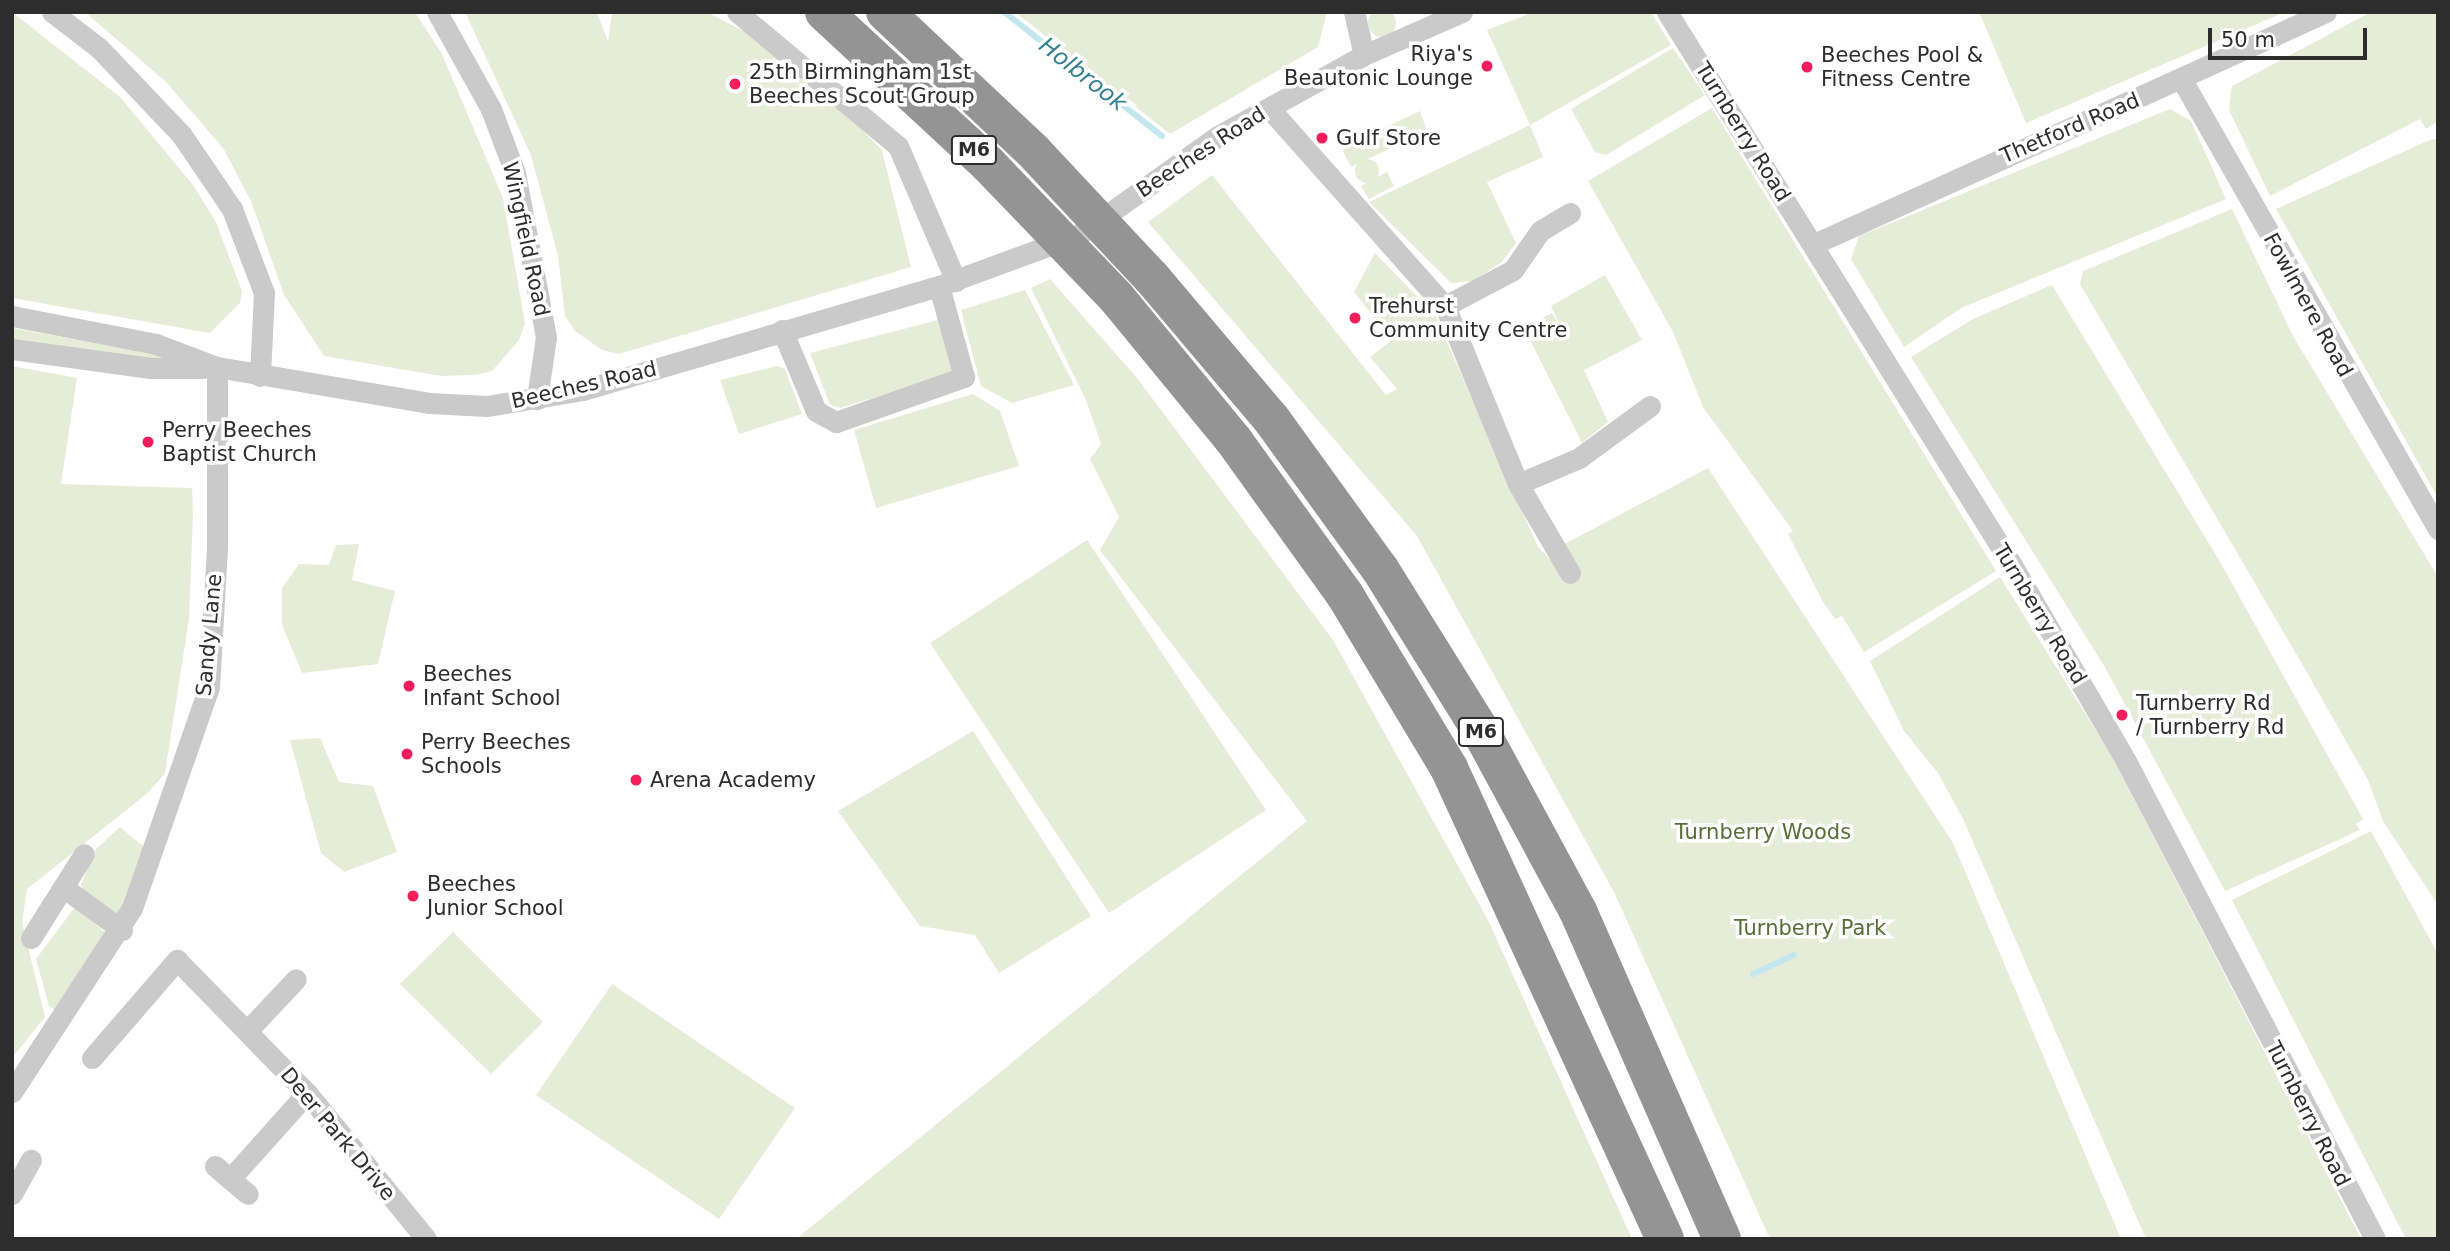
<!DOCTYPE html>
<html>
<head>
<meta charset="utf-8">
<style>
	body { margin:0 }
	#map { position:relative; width:2450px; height:1251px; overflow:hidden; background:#fff; font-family:"DejaVu Sans",sans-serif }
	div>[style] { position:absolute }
	.green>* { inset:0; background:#e7ecd8 }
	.round { border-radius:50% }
	.stream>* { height:6px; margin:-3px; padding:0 3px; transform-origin:3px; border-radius:3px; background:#c2e7ee }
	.street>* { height:21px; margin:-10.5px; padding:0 10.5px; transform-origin:10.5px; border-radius:10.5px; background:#cacaca }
	.highway>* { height:38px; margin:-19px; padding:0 19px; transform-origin:19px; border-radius:19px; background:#949494 }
	.highway-bridge>* { height:38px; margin:-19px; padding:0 19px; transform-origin:19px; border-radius:19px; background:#949494 }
	.dots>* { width:19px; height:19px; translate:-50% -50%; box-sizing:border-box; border:4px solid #fff; border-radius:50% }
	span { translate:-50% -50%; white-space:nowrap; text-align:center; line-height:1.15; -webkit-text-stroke:7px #fff; paint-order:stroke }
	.shield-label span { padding:2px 5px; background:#fff; border:2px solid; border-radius:5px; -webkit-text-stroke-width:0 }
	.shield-label { font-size:19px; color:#2d2d2d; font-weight:700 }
	.poi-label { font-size:21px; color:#2d2d2d }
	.right { translate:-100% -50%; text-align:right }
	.left { translate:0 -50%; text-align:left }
	.street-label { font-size:21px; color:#2d2d2d }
	.park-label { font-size:21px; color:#5b6c36 }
	.water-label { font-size:23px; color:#327f8f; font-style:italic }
	.frame { position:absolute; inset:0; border:14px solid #2d2d2d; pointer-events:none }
	.scale { position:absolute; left:2208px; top:28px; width:159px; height:32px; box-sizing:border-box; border:4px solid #2d2d2d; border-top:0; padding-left:9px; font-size:21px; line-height:24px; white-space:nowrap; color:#2d2d2d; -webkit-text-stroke:5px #fff; paint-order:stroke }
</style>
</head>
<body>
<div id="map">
	<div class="green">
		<div class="round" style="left:1368px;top:9px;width:28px;height:28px"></div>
		<div style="clip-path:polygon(12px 12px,120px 97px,193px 185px,216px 222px,242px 291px,240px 303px,210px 333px,12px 298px)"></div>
		<div style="clip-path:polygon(85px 12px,415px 12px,442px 54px,503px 198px,525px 323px,519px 340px,492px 371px,475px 375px,441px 376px,324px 356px,284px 295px,251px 201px,223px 148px,166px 82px)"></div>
		<div style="clip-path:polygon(465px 12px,597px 12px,608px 42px,612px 12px,707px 12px,749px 34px,826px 93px,882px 150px,911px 267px,619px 354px,602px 350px,575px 331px,565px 316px,558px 256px,531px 155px)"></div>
		<div style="clip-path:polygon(1015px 12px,1327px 12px,1318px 47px,1170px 134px)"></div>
		<div style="clip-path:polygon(1534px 12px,1651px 12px,1671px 45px,1530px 125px,1543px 157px,1487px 182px,1516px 243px,1502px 262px,1473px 281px,1451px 283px,1369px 202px,1530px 125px,1487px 30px)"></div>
		<div style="clip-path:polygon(1979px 12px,2285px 12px,2026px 123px)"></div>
		<div style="clip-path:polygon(2371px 12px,2438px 12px,2438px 121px,2426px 129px,2420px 119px,2270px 196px,2229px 110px,2232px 86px)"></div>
		<div style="clip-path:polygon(1673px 48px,1705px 95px,1606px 155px,1595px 152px,1571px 109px)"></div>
		<div style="clip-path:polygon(1712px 108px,1996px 571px,1864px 652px,1842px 616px,1835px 619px,1823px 602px,1788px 534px,1793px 531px,1703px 407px,1673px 332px,1588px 181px)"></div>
		<div style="clip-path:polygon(2170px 109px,2191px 121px,2226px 199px,1961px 308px,1904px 347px,1851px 259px,1859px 236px)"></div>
		<div style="clip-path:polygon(1420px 111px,1427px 131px,1351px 167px,1343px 151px,1348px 145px)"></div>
		<div style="clip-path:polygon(2432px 139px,2438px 140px,2438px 498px,2276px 209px)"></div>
		<div class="round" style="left:1355px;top:159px;width:24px;height:24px"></div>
		<div style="clip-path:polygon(1387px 172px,1394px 186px,1369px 199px,1361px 186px)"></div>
		<div style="clip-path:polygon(1212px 175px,1386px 395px,1397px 389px,1370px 357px,1392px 340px,1354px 292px,1375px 253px,1435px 315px,1538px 547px,1566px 575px,1559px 547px,1708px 468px,1953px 843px,2121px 1239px,1770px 1239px,1614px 892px,1417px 536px,1148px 222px)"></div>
		<div style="clip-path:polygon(2232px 209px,2293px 336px,2438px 577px,2438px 905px,2383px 821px,2368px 780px,2305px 669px,2080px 284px,2083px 271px)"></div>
		<div style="clip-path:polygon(1605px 275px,1642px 340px,1584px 370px,1608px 422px,1582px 443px,1524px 328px,1552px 313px,1561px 328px,1551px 306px)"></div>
		<div style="clip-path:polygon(1050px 279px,1137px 378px,1333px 640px,1488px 920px,1632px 1239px,796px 1239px,1307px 821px,1100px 550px,1119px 517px,1090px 459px,1101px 444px,1086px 400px,1031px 288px)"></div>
		<div style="clip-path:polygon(2052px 285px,2219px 560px,2363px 819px,2356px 824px,2360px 830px,2225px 891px,2106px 669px,1911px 357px,1973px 319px)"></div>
		<div style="clip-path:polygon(1025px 290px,1074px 385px,1012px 403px,981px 386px,961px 310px)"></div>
		<div style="clip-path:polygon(938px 320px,956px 367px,950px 375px,840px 408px,830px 405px,810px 353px)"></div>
		<div style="clip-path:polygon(12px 328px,178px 358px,174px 363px,12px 341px)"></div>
		<div style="clip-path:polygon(12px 366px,77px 378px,61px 484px,192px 488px,193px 514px,189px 619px,165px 773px,149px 792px,27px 889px,22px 922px,45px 1017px,12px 1058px)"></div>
		<div style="clip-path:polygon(777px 366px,785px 369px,802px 414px,739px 434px,720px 380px)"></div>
		<div style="clip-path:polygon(973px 394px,1000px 411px,1019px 466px,876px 508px,854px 430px)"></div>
		<div style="clip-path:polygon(1087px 540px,1266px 810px,1109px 913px,930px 643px)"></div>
		<div style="clip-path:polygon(359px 544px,352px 580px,395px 591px,378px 664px,302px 673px,282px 625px,282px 588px,299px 564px,329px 565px,336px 545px)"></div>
		<div style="clip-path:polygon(2000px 577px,2113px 758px,2361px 1239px,2146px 1239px,1963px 819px,1938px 773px,1904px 731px,1870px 661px)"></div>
		<div style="clip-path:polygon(973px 731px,1091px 916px,999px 973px,975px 935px,920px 926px,838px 811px)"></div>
		<div style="clip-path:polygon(320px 738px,339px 782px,373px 786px,397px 852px,344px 872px,321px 853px,290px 740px)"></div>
		<div style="clip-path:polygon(120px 827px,149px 851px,117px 917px,87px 900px,81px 885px,95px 850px)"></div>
		<div style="clip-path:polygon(2371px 831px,2438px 954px,2438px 1239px,2406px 1239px,2232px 900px)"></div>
		<div style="clip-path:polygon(75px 907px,108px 935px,59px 1012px,49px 1006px,36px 959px)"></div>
		<div style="clip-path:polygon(453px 932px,543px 1022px,491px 1074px,400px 984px)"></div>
		<div style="clip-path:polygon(612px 984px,795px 1108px,719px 1219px,536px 1095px)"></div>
	</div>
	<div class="stream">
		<div style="left:1004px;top:12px;width:201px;rotate:38.1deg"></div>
		<div style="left:1753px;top:974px;width:45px;rotate:-24.9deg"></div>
	</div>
	<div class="street">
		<div style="left:52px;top:12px;width:59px;rotate:37.5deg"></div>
		<div style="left:99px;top:48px;width:119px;rotate:46.4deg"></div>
		<div style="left:181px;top:134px;width:91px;rotate:55.8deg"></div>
		<div style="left:232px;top:209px;width:90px;rotate:69.1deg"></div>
		<div style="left:264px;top:293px;width:83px;rotate:92.8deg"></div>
		<div style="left:437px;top:12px;width:111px;rotate:60.9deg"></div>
		<div style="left:491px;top:109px;width:68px;rotate:69.4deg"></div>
		<div style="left:515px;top:173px;width:167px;rotate:79.3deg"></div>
		<div style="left:546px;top:337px;width:63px;rotate:98.3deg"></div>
		<div style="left:737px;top:12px;width:209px;rotate:39.8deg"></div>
		<div style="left:898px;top:146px;width:147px;rotate:66.8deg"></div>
		<div style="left:1354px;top:12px;width:44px;rotate:76.9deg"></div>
		<div style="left:1667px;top:12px;width:652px;rotate:58.04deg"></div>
		<div style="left:2012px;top:565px;width:227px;rotate:59.8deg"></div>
		<div style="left:2126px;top:761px;width:539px;rotate:62.48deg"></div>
		<div style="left:2182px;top:80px;width:517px;rotate:60.31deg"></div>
		<div style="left:1269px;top:108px;width:265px;rotate:48.4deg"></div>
		<div style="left:1445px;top:306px;width:192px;rotate:67.7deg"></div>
		<div style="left:1518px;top:484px;width:103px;rotate:59.7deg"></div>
		<div style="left:1814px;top:244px;width:562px;rotate:-24.38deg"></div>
		<div style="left:1445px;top:306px;width:77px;rotate:-27.9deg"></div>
		<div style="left:1513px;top:270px;width:47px;rotate:-55.3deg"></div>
		<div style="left:1540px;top:231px;width:35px;rotate:-31deg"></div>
		<div style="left:12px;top:316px;width:147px;rotate:11deg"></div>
		<div style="left:156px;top:344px;width:65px;rotate:20.7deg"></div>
		<div style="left:217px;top:367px;width:215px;rotate:9.6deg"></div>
		<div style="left:429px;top:403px;width:58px;rotate:3deg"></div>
		<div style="left:487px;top:406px;width:97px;rotate:-9.5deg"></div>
		<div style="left:583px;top:390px;width:371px;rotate:-16.3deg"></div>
		<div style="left:939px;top:286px;width:150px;rotate:-20.2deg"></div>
		<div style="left:1080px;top:234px;width:169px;rotate:-35.4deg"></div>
		<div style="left:1218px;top:136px;width:167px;rotate:-29deg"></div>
		<div style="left:1364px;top:55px;width:107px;rotate:-23.7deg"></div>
		<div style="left:782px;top:330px;width:88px;rotate:67.2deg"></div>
		<div style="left:816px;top:411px;width:23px;rotate:29deg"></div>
		<div style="left:836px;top:422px;width:136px;rotate:-19.4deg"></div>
		<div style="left:964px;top:377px;width:94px;rotate:-105.4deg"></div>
		<div style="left:12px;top:349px;width:140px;rotate:7.8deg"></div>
		<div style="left:151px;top:368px;width:53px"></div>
		<div style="left:1518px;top:484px;width:66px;rotate:-23.1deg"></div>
		<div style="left:1579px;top:458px;width:88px;rotate:-36.2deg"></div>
		<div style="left:67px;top:890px;width:68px;rotate:36deg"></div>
		<div style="left:31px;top:938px;width:99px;rotate:-57.8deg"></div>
		<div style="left:247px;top:1031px;width:71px;rotate:-46.7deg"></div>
		<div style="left:92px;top:1058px;width:130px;rotate:-49.1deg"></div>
		<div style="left:177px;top:960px;width:186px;rotate:45.7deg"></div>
		<div style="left:307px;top:1093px;width:188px;rotate:50.8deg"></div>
		<div style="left:12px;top:1092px;width:220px;rotate:-56.9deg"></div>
		<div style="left:132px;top:908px;width:234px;rotate:-70.8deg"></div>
		<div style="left:209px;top:687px;width:139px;rotate:-86.7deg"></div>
		<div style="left:217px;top:548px;width:181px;rotate:-90deg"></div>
		<div style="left:215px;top:1166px;width:20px;rotate:41deg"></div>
		<div style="left:230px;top:1179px;width:115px;rotate:-48.2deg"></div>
		<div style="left:230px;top:1179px;width:23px;rotate:40deg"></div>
		<div style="left:12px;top:1194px;width:39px;rotate:-61deg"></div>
	</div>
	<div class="highway">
		<div style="left:1152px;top:278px;width:186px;rotate:49.8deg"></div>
		<div style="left:1272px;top:420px;width:184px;rotate:54.1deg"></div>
		<div style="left:1380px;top:569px;width:187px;rotate:58.1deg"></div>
		<div style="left:1479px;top:728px;width:208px;rotate:61.6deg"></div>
		<div style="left:1578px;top:911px;width:358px;rotate:66.3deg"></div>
		<div style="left:1116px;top:297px;width:188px;rotate:50.6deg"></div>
		<div style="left:1235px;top:442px;width:188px;rotate:54.3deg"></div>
		<div style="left:1345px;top:595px;width:202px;rotate:59deg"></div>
		<div style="left:1449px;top:768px;width:518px;rotate:65.36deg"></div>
	</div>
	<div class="highway-bridge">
		<div style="left:824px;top:12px;width:224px;rotate:42.8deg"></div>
		<div style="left:988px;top:164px;width:185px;rotate:46.1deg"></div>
		<div style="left:885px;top:12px;width:203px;rotate:43.2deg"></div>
		<div style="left:1033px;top:151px;width:174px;rotate:46.9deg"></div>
	</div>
	<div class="dots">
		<div style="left:1487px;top:66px;background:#f51d5c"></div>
		<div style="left:1807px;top:67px;background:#f51d5c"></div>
		<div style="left:735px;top:84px;background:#f51d5c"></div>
		<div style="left:1322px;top:138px;background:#f51d5c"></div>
		<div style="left:1355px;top:318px;background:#f51d5c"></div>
		<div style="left:148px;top:442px;background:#f51d5c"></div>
		<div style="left:409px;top:686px;background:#f51d5c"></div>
		<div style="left:2122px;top:715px;background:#f51d5c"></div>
		<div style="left:407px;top:754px;background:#f51d5c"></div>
		<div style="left:636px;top:780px;background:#f51d5c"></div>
		<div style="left:413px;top:896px;background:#f51d5c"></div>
	</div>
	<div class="shield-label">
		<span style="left:974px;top:150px">M6</span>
		<span style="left:1481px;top:732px">M6</span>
	</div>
	<div class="poi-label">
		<span class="right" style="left:1473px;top:66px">Riya's<br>Beautonic Lounge</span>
		<span class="left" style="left:1821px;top:67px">Beeches Pool &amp;<br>Fitness Centre</span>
		<span class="left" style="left:749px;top:84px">25th Birmingham 1st<br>Beeches Scout Group</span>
		<span class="left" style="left:1336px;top:138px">Gulf Store</span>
		<span class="left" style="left:1369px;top:318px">Trehurst<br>Community Centre</span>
		<span class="left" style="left:162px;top:442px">Perry Beeches<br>Baptist Church</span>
		<span class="left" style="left:423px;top:686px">Beeches<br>Infant School</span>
		<span class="left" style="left:2136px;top:715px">Turnberry Rd<br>/ Turnberry Rd</span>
		<span class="left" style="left:421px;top:754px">Perry Beeches<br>Schools</span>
		<span class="left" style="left:650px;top:780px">Arena Academy</span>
		<span class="left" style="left:427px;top:896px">Beeches<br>Junior School</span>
	</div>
	<div class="street-label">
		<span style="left:2070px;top:128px;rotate:-23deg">Thetford Road</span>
		<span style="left:1743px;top:132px;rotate:58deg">Turnberry Road</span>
		<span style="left:1201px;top:152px;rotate:-33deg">Beeches Road</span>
		<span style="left:526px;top:239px;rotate:78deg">Wingfield Road</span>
		<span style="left:2308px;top:305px;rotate:61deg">Fowlmere Road</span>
		<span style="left:584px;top:385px;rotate:-13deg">Beeches Road</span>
		<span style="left:2040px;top:614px;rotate:59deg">Turnberry Road</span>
		<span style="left:209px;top:635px;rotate:-85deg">Sandy Lane</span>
		<span style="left:2308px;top:1114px;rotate:63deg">Turnberry Road</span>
		<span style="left:338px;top:1134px;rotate:50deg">Deer Park Drive</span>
	</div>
	<div class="park-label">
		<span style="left:1763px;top:832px">Turnberry Woods</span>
		<span style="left:1810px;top:928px">Turnberry Park</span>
	</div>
	<div class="water-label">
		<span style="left:1083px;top:74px;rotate:38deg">Holbrook</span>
	</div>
	<div class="frame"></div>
	<div class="scale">50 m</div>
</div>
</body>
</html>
